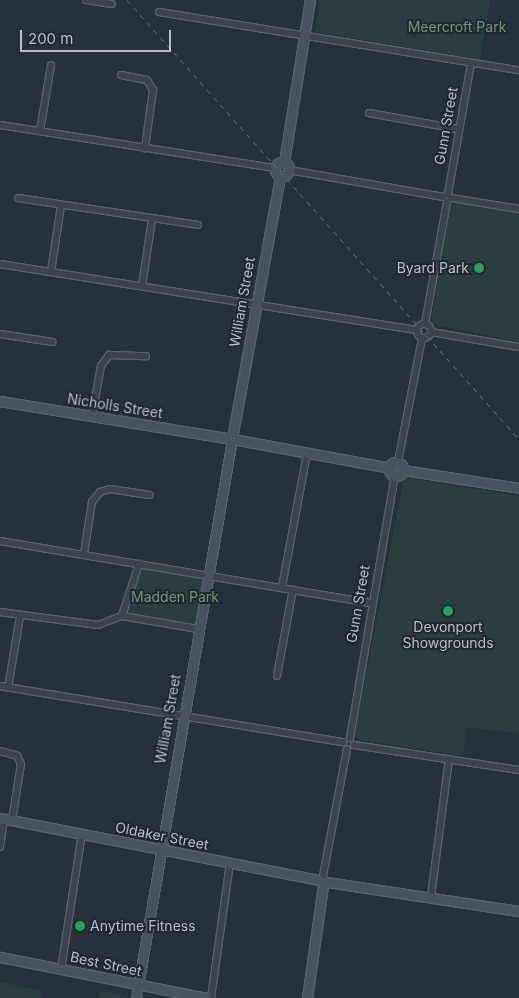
<!DOCTYPE html>
<html>
<head>
<meta charset="utf-8">
<style>
	body { margin:0 }
	#map { position:relative; width:519px; height:998px; overflow:hidden; background:#27313d; font-family:Inter,sans-serif }
	div>[style] { position:absolute }
	.green>* { inset:0; background:#2a3e3f }
	.roads { filter:drop-shadow(1px 0 #59616b) drop-shadow(-1px 0 #59616b) drop-shadow(0 1px #59616b) drop-shadow(0 -1px #59616b) }
	.street>* { height:6px; margin:-3px; padding:0 3px; transform-origin:3px; border-radius:3px; background:#3b434d }
	.street>.ring { margin:-3px; padding:0; box-sizing:content-box; background:none; border:6px solid #3b434d; border-radius:50% }
	.secondary>* { height:9px; margin:-4.5px; padding:0 4.5px; transform-origin:4.5px; border-radius:4.5px; background:#495260 }
	.secondary>.ring { margin:-4.5px; padding:0; box-sizing:content-box; background:none; border:9px solid #495260; border-radius:50% }
	.rail>* { height:1px; margin-top:-0.5px; transform-origin:0; background:repeating-linear-gradient(90deg,#5d6774 0 5px,transparent 0 10px) }
	.dots>* { width:14px; height:14px; translate:-50% -50%; box-sizing:border-box; border:2px solid #202832; border-radius:50% }
	span { translate:-50% -50%; white-space:nowrap; text-align:center; line-height:1.15; -webkit-text-stroke:4px #202832; paint-order:stroke }
	.park-label { font-size:14px; color:#709779 }
	.street-label { font-size:14px; color:#b7bec8 }
	.poi-label { font-size:14px; color:#b7bec8 }
	.right { translate:-100% -50%; text-align:right }
	.left { translate:0 -50%; text-align:left }
	.scale { position:absolute; left:20px; top:30px; width:151px; height:22px; box-sizing:border-box; border:2px solid #b7bec8; border-top:0; padding-left:6px; font-size:15px; line-height:18px; white-space:nowrap; color:#b7bec8; -webkit-text-stroke:4px #202832; paint-order:stroke }
</style>
</head>
<body>
<div id="map">
	<div class="green">
		<div style="clip-path:polygon(320px 0,490px 0,480px 59px,315px 32px)"></div>
		<div style="clip-path:polygon(457px 203px,519px 213px,519px 342px,431px 324px,449px 207px)"></div>
		<div style="clip-path:polygon(404px 477px,519px 496px,519px 734px,468px 727px,463px 756px,359px 740px,355px 735px)"></div>
		<div style="clip-path:polygon(139px 564px,207px 574px,198px 629px,122px 616px)"></div>
		<div style="clip-path:polygon(0 982px,42px 991px,40px 998px,0 998px)"></div>
		<div style="clip-path:polygon(100px 991px,126px 996px,126px 998px,99px 998px)"></div>
	</div>
	<div class="roads">
		<div class="street">
			<div style="left:86px;top:0;width:26px;rotate:9deg"></div>
			<div style="left:159px;top:12px;width:365px;rotate:9.2deg"></div>
			<div style="left:121px;top:75px;width:26px;rotate:11deg"></div>
			<div style="left:147px;top:80px;width:12px;rotate:59deg"></div>
			<div style="left:153px;top:90px;width:59px;rotate:97.9deg"></div>
			<div style="left:369px;top:113px;width:90px;rotate:10.2deg"></div>
			<div style="left:0;top:125px;width:277px;rotate:8.9deg"></div>
			<div style="left:40px;top:131px;width:67px;rotate:-80.5deg"></div>
			<div style="left:289px;top:170px;width:157px;rotate:9.9deg"></div>
			<div style="left:448px;top:194px;width:133px;rotate:-80deg"></div>
			<div style="left:18px;top:198px;width:182px;rotate:8.5deg"></div>
			<div style="left:451px;top:198px;width:69px;rotate:9.2deg"></div>
			<div style="left:0;top:264px;width:423px;rotate:9deg"></div>
			<div style="left:51px;top:272px;width:68px;rotate:-81.5deg"></div>
			<div style="left:142px;top:286px;width:68px;rotate:-81.5deg"></div>
			<div style="left:425px;top:324px;width:124px;rotate:-79.8deg"></div>
			<div class="ring" style="left:417px;top:324px;width:8px;height:8px"></div>
			<div style="left:431px;top:332px;width:89px;rotate:9.7deg"></div>
			<div style="left:0;top:334px;width:53px;rotate:8.7deg"></div>
			<div style="left:92px;top:417px;width:52px;rotate:-80deg"></div>
			<div style="left:101px;top:366px;width:14px;rotate:-54deg"></div>
			<div style="left:109px;top:355px;width:37px;rotate:2deg"></div>
			<div style="left:398px;top:462px;width:126px;rotate:-79deg"></div>
			<div style="left:0;top:541px;width:377px;rotate:9.5deg"></div>
			<div style="left:84px;top:554px;width:53px;rotate:-81.3deg"></div>
			<div style="left:92px;top:502px;width:13px;rotate:-51deg"></div>
			<div style="left:100px;top:492px;width:10px;rotate:-17deg"></div>
			<div style="left:110px;top:489px;width:40px;rotate:8.5deg"></div>
			<div style="left:282px;top:587px;width:135px;rotate:-79.4deg"></div>
			<div style="left:0;top:612px;width:99px;rotate:7.6deg"></div>
			<div style="left:98px;top:625px;width:26px;rotate:-21deg"></div>
			<div style="left:122px;top:616px;width:55px;rotate:-71.9deg"></div>
			<div style="left:122px;top:616px;width:77px;rotate:9.7deg"></div>
			<div style="left:277px;top:676px;width:88px;rotate:-79.6deg"></div>
			<div style="left:0;top:686px;width:348px;rotate:9.3deg"></div>
			<div style="left:8px;top:688px;width:73px;rotate:-80.5deg"></div>
			<div style="left:350px;top:738px;width:267px;rotate:-80.3deg"></div>
			<div style="left:354px;top:745px;width:167px;rotate:8.6deg"></div>
			<div style="left:0;top:751px;width:18px;rotate:16deg"></div>
			<div style="left:17px;top:756px;width:9px;rotate:63deg"></div>
			<div style="left:21px;top:764px;width:58px;rotate:99deg"></div>
			<div style="left:0;top:847px;width:28px;rotate:-82deg"></div>
			<div style="left:323px;top:876px;width:129px;rotate:-79.3deg"></div>
			<div style="left:431px;top:896px;width:138px;rotate:-82.5deg"></div>
			<div style="left:61px;top:969px;width:137px;rotate:-81.2deg"></div>
			<div style="left:211px;top:998px;width:136px;rotate:-82deg"></div>
		</div>
		<div class="secondary">
			<div class="ring" style="left:275px;top:162px;width:5px;height:5px"></div>
			<div style="left:284px;top:162px;width:164px;rotate:-80.9deg"></div>
			<div style="left:0;top:401px;width:229px;rotate:9.3deg"></div>
			<div style="left:233px;top:433px;width:261px;rotate:-79.6deg"></div>
			<div style="left:238px;top:440px;width:155px;rotate:10.4deg"></div>
			<div class="ring" style="left:389px;top:462px;width:5px;height:5px"></div>
			<div style="left:403px;top:470px;width:117px;rotate:8.8deg"></div>
			<div style="left:0;top:818px;width:325px;rotate:11deg"></div>
			<div style="left:327px;top:882px;width:194px;rotate:8.6deg"></div>
			<div style="left:0;top:957px;width:211px;rotate:11.2deg"></div>
			<div style="left:136px;top:998px;width:561px;rotate:-80.25deg"></div>
			<div style="left:307px;top:998px;width:114px;rotate:-81.9deg"></div>
		</div>
	</div>
	<div class="rail">
		<div style="left:127px;top:0;width:589px;rotate:48.24deg"></div>
	</div>
	<div class="dots">
		<div style="left:479px;top:268px;background:#2e9e5b"></div>
		<div style="left:448px;top:611px;background:#2e9e5b"></div>
		<div style="left:80px;top:926px;background:#2e9e5b"></div>
	</div>
	<div class="park-label">
		<span style="left:457px;top:27px">Meercroft Park</span>
		<span style="left:175px;top:597px">Madden Park</span>
	</div>
	<div class="street-label">
		<span style="left:446px;top:126px;rotate:-80deg">Gunn Street</span>
		<span style="left:242px;top:302px;rotate:-80deg">William Street</span>
		<span style="left:115px;top:406px;rotate:9deg">Nicholls Street</span>
		<span style="left:358px;top:604px;rotate:-80deg">Gunn Street</span>
		<span style="left:168px;top:719px;rotate:-80deg">William Street</span>
		<span style="left:162px;top:836px;rotate:11deg">Oldaker Street</span>
		<span style="left:106px;top:964px;rotate:12deg">Best Street</span>
	</div>
	<div class="poi-label">
		<span class="right" style="left:469px;top:268px">Byard Park</span>
		<span style="left:448px;top:635px">Devonport<br>Showgrounds</span>
		<span class="left" style="left:90px;top:926px">Anytime Fitness</span>
	</div>
	<div class="scale">200 m</div>
</div>
</body>
</html>
